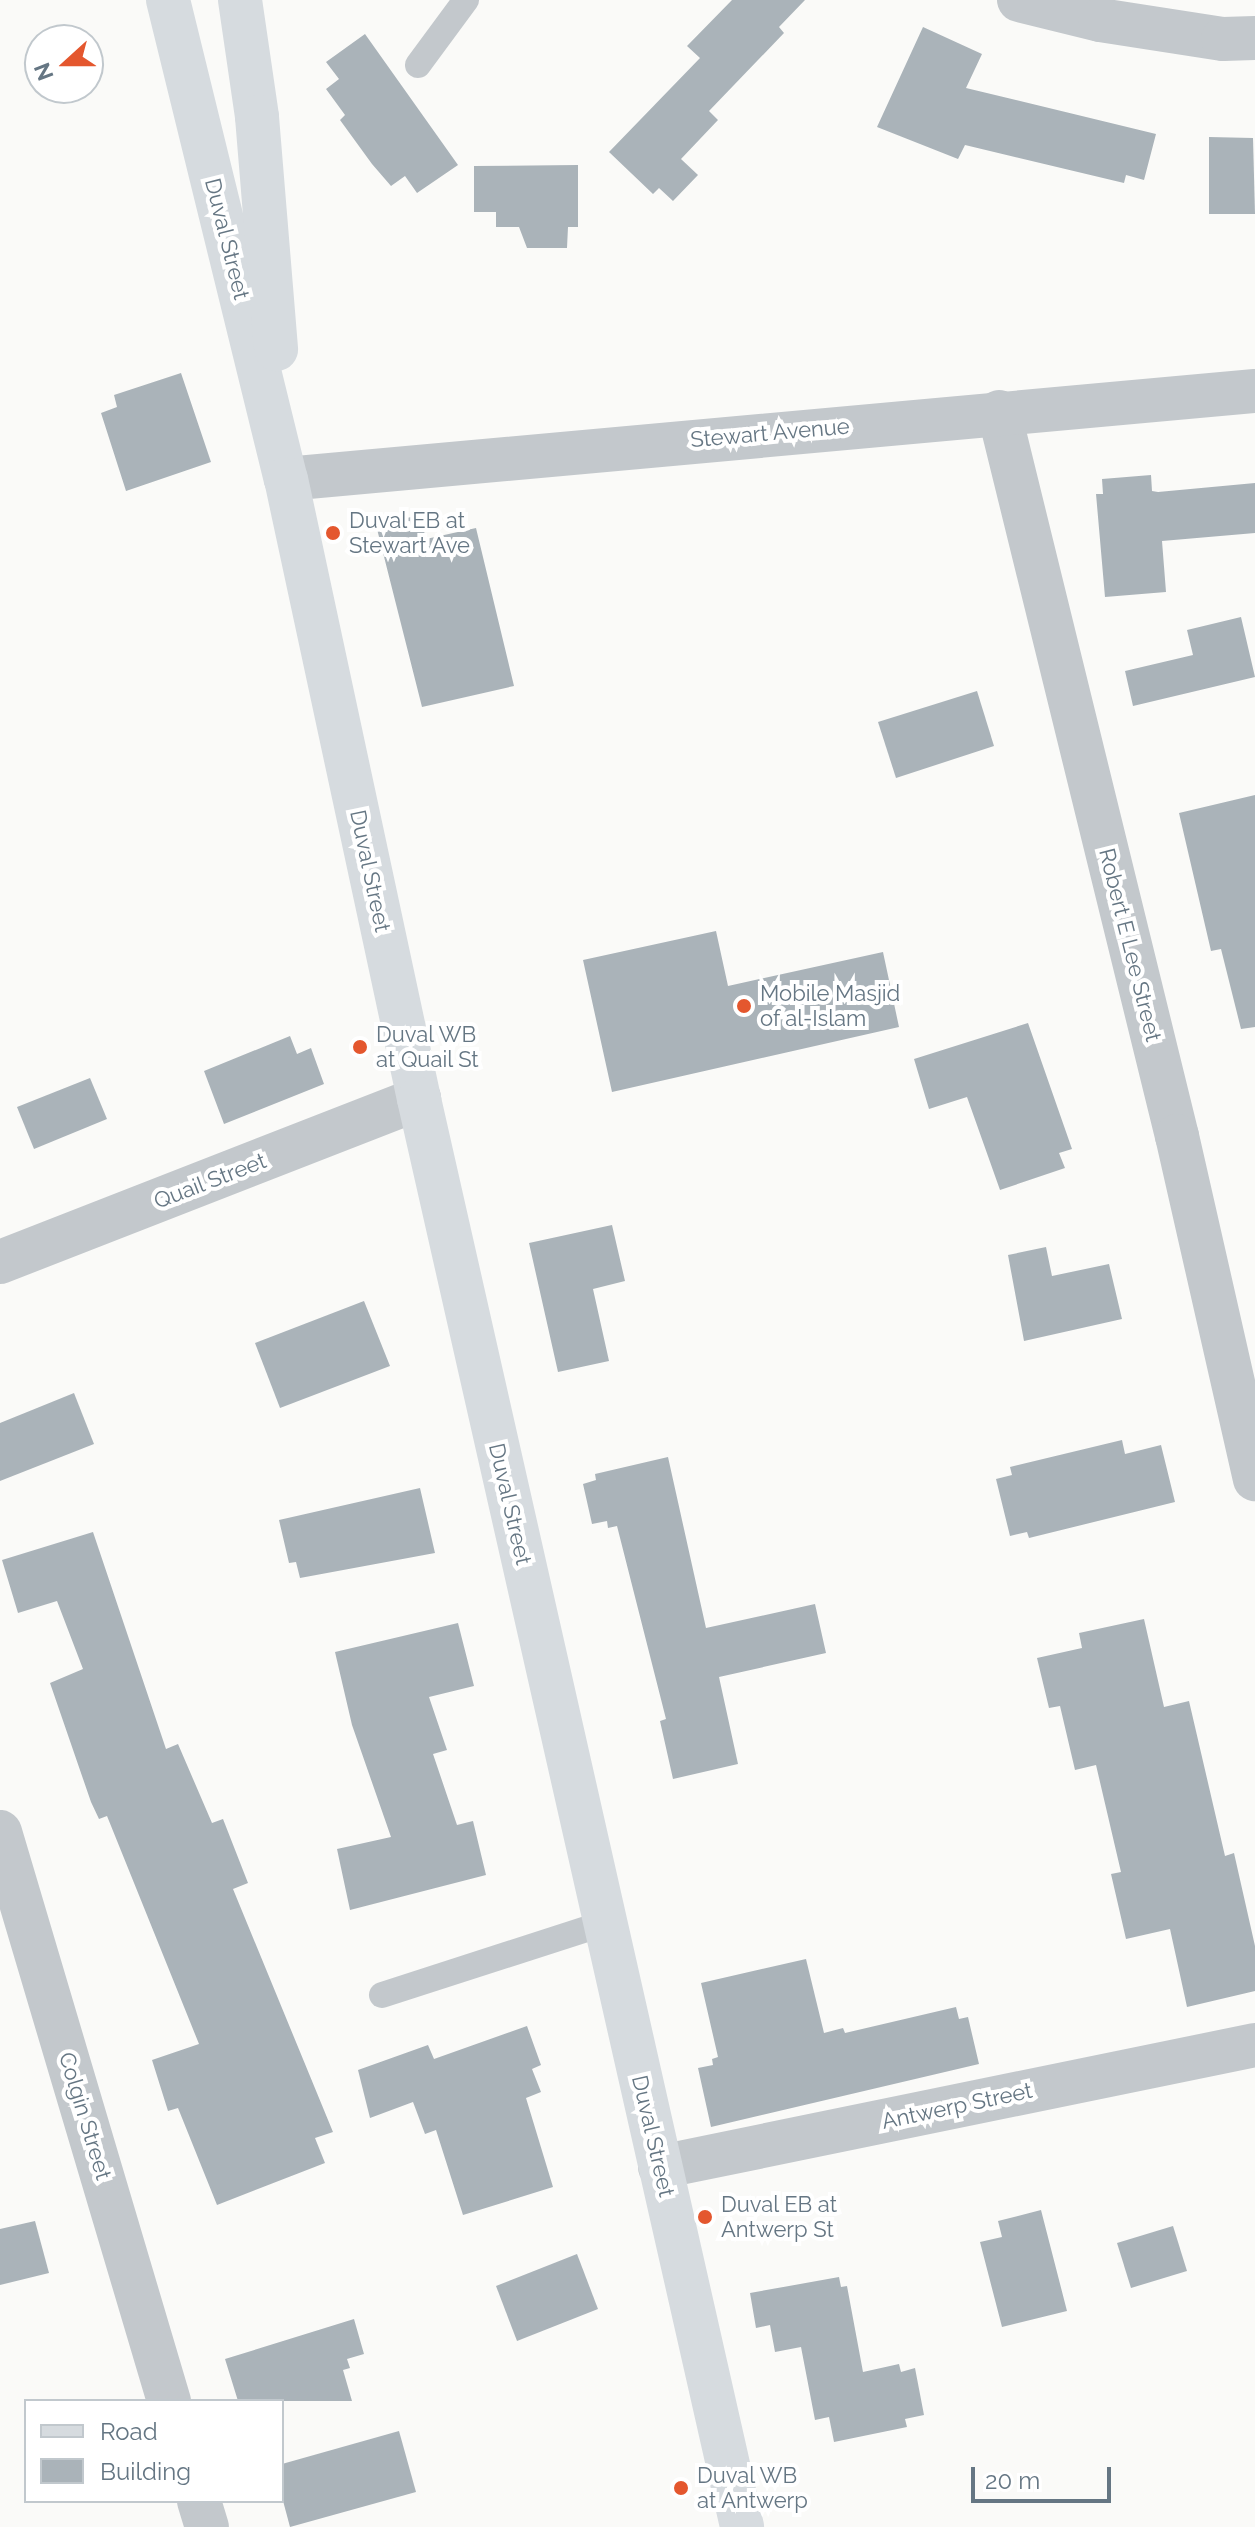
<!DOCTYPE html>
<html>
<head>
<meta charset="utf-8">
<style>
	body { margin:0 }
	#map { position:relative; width:1255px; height:2527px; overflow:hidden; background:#fafaf8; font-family:Raleway,sans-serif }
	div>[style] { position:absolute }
	.building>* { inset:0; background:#aab3b9 }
	.lane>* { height:26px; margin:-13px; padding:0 13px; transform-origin:13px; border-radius:13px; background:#c3c8cc }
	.street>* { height:44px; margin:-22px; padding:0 22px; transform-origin:22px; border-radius:22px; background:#c3c8cc }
	.secondary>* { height:44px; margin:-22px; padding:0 22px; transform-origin:22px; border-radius:22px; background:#d6dbdf }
	.dots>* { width:22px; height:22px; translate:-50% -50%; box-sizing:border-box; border:4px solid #fff; border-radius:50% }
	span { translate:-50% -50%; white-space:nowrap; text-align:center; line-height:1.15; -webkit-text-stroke:8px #fff; paint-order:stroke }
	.street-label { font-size:22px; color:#657683 }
	.poi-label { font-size:22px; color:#657683 }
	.left { translate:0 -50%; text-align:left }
	.legend { position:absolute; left:24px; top:2399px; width:260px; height:104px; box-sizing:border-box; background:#fff; border:2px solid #c1c8cd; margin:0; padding:10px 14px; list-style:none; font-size:24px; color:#657683 }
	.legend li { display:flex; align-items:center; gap:16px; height:40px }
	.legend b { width:40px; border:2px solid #c1c8cd }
	.north { position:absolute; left:24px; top:24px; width:80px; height:80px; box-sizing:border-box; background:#fff; border:2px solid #c1c8cd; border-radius:50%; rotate:249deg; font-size:22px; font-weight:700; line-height:32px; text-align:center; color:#657683 }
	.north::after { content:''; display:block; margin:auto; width:28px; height:36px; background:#e4572e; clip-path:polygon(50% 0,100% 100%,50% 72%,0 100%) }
	.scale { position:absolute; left:971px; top:2467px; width:140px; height:36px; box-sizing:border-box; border:4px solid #657683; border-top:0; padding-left:10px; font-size:24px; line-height:28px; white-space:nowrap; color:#657683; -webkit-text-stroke:6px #fff; paint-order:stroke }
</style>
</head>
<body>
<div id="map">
	<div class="building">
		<div style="clip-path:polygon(732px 0,805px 0,779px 27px,784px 33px,709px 111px,718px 120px,681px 159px,698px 175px,673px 201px,659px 188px,653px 194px,609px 152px,700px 58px,687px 46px)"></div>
		<div style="clip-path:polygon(923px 27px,982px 54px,966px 88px,1156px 134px,1144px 180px,1126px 175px,1124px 183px,965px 145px,958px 159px,877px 127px)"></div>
		<div style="clip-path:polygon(365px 34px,458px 165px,417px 193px,405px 176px,391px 186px,372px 164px,340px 120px,345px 115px,326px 89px,339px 79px,326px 62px)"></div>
		<div style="clip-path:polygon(1209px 137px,1253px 138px,1255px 214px,1209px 214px)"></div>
		<div style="clip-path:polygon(578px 165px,578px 227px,568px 227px,567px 248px,527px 248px,519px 227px,496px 227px,496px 212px,474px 212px,474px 166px)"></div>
		<div style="clip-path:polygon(181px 373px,211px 462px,126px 491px,101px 413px,117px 407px,114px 395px)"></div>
		<div style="clip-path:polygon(1151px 475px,1152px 491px,1158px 492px,1255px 483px,1255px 533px,1162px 541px,1166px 592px,1105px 597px,1096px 494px,1103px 494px,1102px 479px)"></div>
		<div style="clip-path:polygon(420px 515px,426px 539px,476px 528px,514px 686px,422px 707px,376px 525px)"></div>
		<div style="clip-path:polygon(1241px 617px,1255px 677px,1133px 706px,1125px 671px,1193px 655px,1187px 630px)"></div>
		<div style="clip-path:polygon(977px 691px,994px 746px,896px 778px,878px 722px)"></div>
		<div style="clip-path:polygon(1255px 795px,1255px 1027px,1241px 1029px,1221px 949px,1211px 951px,1179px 813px)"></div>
		<div style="clip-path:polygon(716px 931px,728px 986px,883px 952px,899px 1027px,612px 1092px,583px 960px)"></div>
		<div style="clip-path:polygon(1028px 1023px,1072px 1149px,1059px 1153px,1065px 1168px,1000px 1190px,967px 1097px,929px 1109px,914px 1059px)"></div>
		<div style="clip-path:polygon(290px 1036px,297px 1054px,311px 1048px,324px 1084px,224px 1124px,204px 1071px)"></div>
		<div style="clip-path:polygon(90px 1078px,107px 1119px,34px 1149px,17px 1107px)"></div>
		<div style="clip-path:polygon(612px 1225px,625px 1281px,593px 1289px,609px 1361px,558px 1372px,529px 1243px)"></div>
		<div style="clip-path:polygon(1046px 1247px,1052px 1276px,1109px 1264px,1122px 1319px,1024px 1341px,1008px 1255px)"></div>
		<div style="clip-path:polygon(364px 1301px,390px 1366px,280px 1408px,255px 1343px)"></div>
		<div style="clip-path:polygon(74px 1393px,94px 1444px,0 1481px,0 1423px)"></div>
		<div style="clip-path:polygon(1122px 1440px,1125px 1454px,1161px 1445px,1175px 1502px,1029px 1538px,1027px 1532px,1010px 1536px,996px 1479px,1012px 1475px,1010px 1467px)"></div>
		<div style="clip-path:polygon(668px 1457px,706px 1628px,815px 1604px,826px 1653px,719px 1677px,738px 1764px,673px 1779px,660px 1721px,666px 1719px,617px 1526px,608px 1528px,607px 1521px,592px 1524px,583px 1484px,596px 1480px,595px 1474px)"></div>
		<div style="clip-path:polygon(420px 1488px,435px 1553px,300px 1578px,296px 1562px,289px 1563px,279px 1520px)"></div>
		<div style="clip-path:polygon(93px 1532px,166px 1749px,178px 1744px,212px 1823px,223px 1819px,248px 1883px,233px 1889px,333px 2132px,315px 2138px,325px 2163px,217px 2205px,178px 2108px,168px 2111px,152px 2060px,199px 2044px,107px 1816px,99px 1819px,91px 1802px,50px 1683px,83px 1669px,57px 1601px,18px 1613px,2px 1560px)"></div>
		<div style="clip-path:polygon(1144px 1619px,1164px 1707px,1189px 1701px,1225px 1856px,1234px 1853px,1255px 1946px,1255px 1991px,1187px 2007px,1170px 1929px,1126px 1939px,1111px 1874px,1121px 1872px,1096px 1765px,1075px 1770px,1060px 1706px,1049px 1708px,1037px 1658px,1082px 1648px,1079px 1633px)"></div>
		<div style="clip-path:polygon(458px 1623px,474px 1686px,429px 1697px,447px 1750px,433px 1754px,457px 1825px,473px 1821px,486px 1875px,350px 1910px,337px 1849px,391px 1837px,352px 1725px,335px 1652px)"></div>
		<div style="clip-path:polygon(806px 1959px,824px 2033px,843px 2028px,845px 2033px,956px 2007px,959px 2019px,968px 2017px,979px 2064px,711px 2127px,698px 2068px,713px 2065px,712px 2059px,718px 2057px,701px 1983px)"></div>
		<div style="clip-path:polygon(527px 2026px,541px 2065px,532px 2069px,541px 2092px,526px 2098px,553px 2187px,463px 2215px,436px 2130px,425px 2134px,413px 2102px,370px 2118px,358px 2070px,428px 2045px,434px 2059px)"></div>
		<div style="clip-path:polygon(1041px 2210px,1067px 2311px,1002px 2327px,980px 2242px,1002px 2237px,998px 2221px)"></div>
		<div style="clip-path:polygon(35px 2221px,49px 2273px,0 2285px,0 2229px)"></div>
		<div style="clip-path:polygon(1173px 2226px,1187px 2271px,1131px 2288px,1117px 2243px)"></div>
		<div style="clip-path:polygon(577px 2254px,598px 2309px,517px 2341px,496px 2286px)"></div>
		<div style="clip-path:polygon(839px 2277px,841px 2287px,847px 2286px,863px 2372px,899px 2364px,901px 2372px,915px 2368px,924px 2415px,905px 2419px,907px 2427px,834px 2442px,829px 2417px,815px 2420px,801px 2347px,775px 2352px,770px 2325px,756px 2328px,750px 2293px)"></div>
		<div style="clip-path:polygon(354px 2319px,364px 2354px,347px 2359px,350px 2368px,343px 2370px,352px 2401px,238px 2401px,225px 2359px)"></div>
		<div style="clip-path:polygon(399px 2431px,416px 2492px,290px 2527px,282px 2497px,282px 2464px)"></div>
	</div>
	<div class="lane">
		<div style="left:418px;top:65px;width:81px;rotate:-53.6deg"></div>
		<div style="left:382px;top:1995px;width:234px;rotate:-17.9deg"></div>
	</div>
	<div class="street">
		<div style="left:1019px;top:0;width:83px;rotate:13.9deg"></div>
		<div style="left:1100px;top:20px;width:124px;rotate:8.8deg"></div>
		<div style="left:1223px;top:39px;width:32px;rotate:-2deg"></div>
		<div style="left:999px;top:412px;width:746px;rotate:76.19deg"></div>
		<div style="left:1177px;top:1136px;width:352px;rotate:77.2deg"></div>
		<div style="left:286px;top:479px;width:973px;rotate:-5.19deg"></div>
		<div style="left:0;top:1262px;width:450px;rotate:-21.3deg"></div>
		<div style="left:0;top:1832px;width:594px;rotate:73.46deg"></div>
		<div style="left:660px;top:2167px;width:607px;rotate:-11.59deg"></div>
		<div style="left:199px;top:2501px;width:27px;rotate:73deg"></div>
	</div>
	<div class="secondary">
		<div style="left:168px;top:0;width:493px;rotate:76.2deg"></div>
		<div style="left:286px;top:479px;width:634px;rotate:77.89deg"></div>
		<div style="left:419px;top:1099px;width:1464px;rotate:77.25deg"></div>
		<div style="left:240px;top:0;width:118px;rotate:81.7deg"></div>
		<div style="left:257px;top:117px;width:233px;rotate:85.3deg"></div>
	</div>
	<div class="dots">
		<div style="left:333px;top:533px;background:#e4572e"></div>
		<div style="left:744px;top:1006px;background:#e4572e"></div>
		<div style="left:360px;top:1047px;background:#e4572e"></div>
		<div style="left:705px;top:2217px;background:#e4572e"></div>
		<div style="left:681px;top:2488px;background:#e4572e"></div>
	</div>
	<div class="street-label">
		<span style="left:227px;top:239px;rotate:76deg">Duval Street</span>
		<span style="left:770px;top:433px;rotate:-5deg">Stewart Avenue</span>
		<span style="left:370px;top:871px;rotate:78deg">Duval Street</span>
		<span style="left:1130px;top:945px;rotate:76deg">Robert E Lee Street</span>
		<span style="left:210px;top:1181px;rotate:-21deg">Quail Street</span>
		<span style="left:510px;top:1504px;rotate:77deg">Duval Street</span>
		<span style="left:957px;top:2106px;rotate:-12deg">Antwerp Street</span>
		<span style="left:85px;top:2116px;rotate:73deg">Colgin Street</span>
		<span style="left:653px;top:2136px;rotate:77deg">Duval Street</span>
	</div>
	<div class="poi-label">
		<span class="left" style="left:349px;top:533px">Duval EB at<br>Stewart Ave</span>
		<span class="left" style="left:760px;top:1006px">Mobile Masjid<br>of al-Islam</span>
		<span class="left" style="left:376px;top:1047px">Duval WB<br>at Quail St</span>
		<span class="left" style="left:721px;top:2217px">Duval EB at<br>Antwerp St</span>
		<span class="left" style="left:697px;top:2488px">Duval WB<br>at Antwerp</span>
	</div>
	<ul class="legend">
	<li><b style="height:10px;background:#d6dbdf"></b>Road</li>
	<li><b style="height:22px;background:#aab3b9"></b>Building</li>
	</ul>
	<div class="north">N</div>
	<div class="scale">20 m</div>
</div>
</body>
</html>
